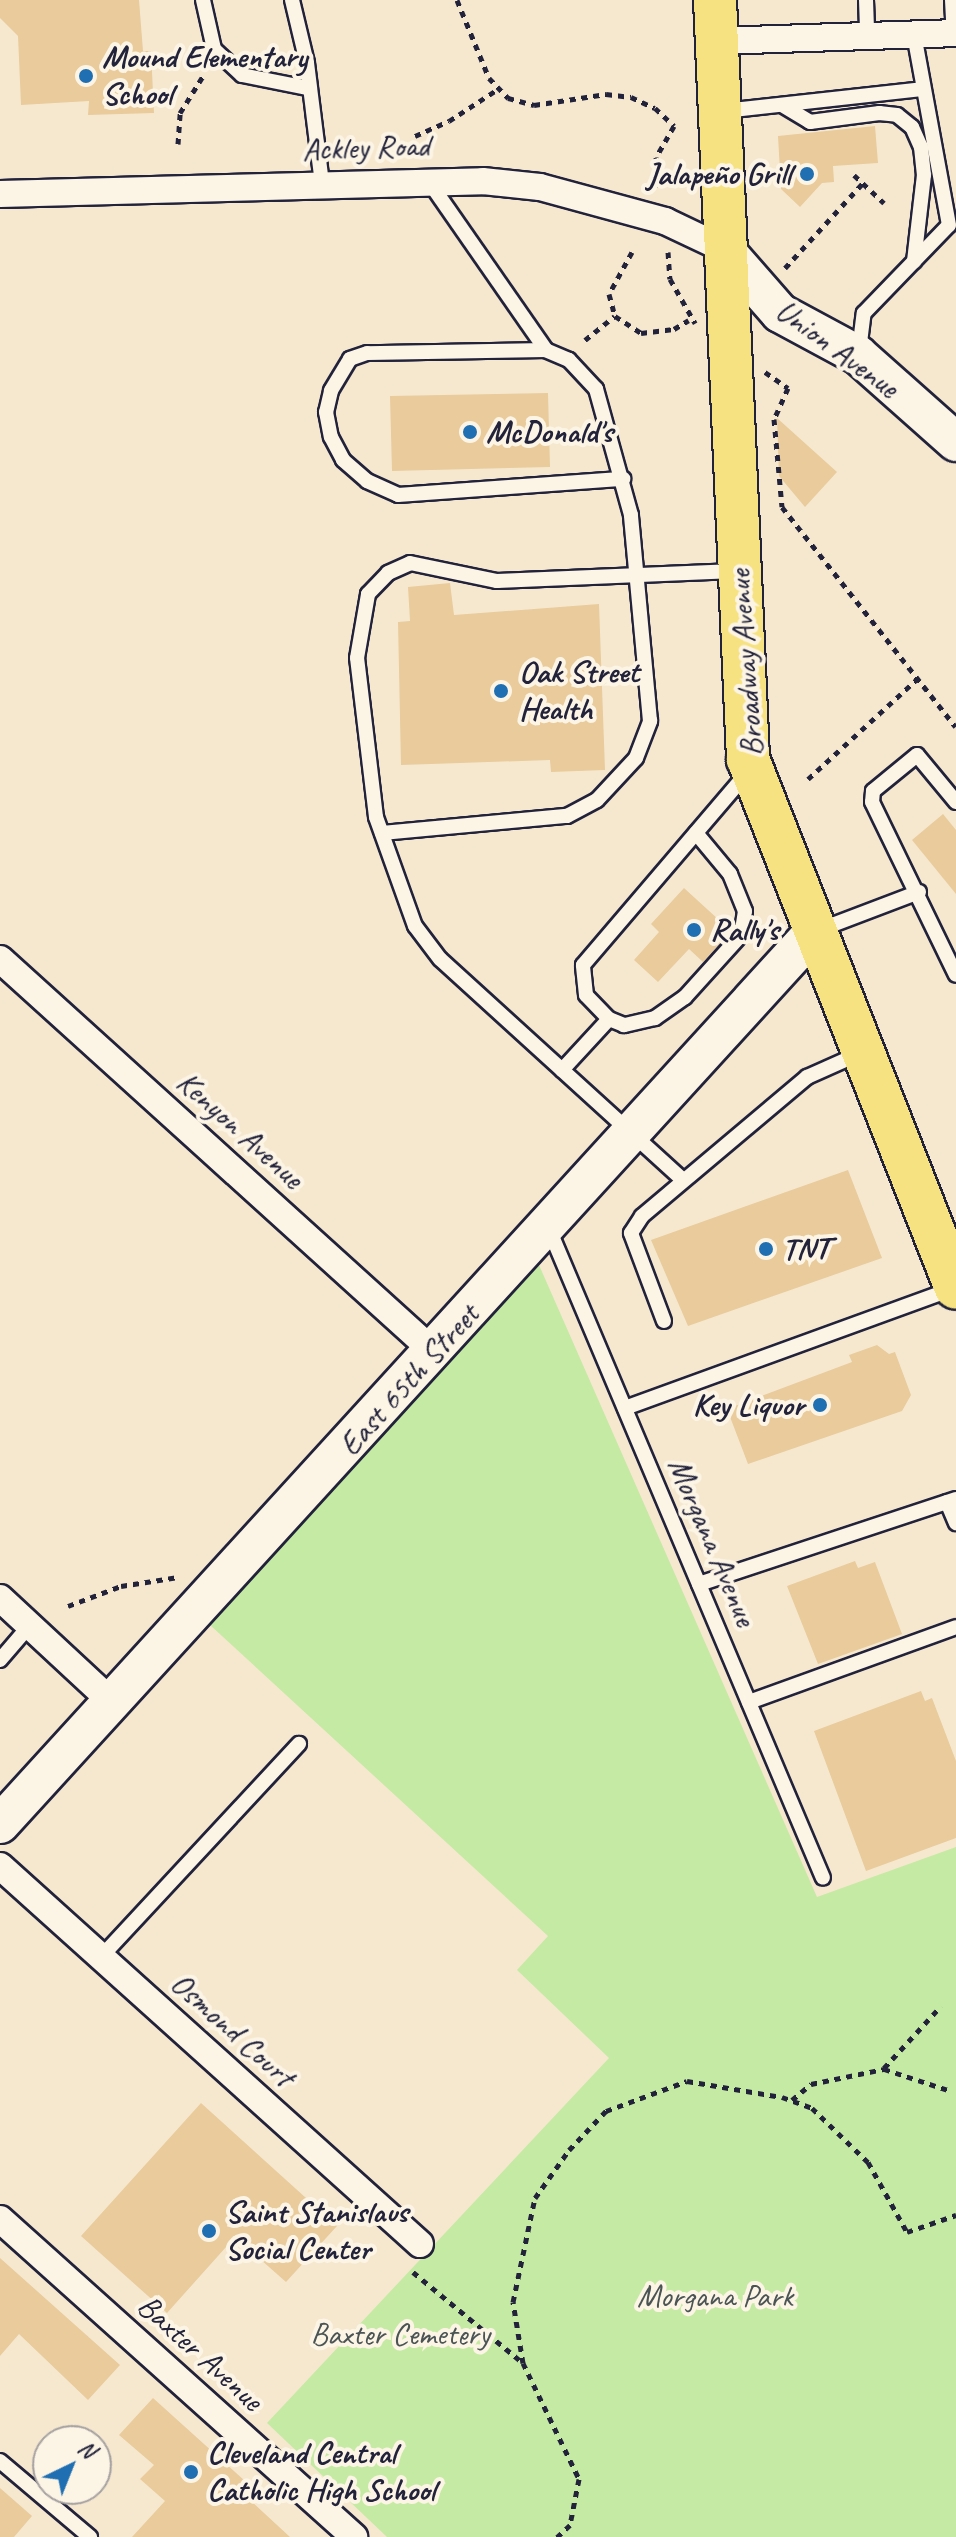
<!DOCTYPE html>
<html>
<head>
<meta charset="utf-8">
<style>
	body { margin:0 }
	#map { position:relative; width:956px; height:2537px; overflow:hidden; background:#f6e8cf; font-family:Caveat,sans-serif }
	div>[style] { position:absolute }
	.green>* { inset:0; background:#c5eaa4 }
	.building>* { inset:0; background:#e9cb9c }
	.path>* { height:5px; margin-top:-2.5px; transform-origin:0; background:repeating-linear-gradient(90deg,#22223b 0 6px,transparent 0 12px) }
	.roads { filter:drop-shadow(2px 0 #22223b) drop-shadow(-2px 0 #22223b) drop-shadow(0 2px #22223b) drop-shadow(0 -2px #22223b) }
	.lane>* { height:14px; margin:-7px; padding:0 7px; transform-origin:7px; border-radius:7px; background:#fcf5e5 }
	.street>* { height:26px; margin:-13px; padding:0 13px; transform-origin:13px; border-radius:13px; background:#fcf5e5 }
	.secondary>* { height:38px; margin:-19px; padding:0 19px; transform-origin:19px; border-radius:19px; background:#fcf5e5 }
	.primary>* { height:42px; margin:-21px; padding:0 21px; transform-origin:21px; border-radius:21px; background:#f6e281 }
	.dots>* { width:22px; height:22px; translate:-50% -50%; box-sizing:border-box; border:4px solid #fcf5e5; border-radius:50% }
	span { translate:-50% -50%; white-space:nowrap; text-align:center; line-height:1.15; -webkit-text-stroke:8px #fcf5e5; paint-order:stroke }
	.poi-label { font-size:32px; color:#22223b; font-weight:700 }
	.left { translate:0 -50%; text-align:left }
	.right { translate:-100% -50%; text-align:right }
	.street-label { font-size:32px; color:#22223b }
	.park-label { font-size:32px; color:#4b5455 }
	.north { position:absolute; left:32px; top:2425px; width:80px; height:80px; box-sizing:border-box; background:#fcf5e5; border:2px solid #a5a1a1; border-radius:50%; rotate:43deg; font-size:22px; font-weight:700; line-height:32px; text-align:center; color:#22223b }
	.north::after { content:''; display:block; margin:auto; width:28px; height:36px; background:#1f6fb2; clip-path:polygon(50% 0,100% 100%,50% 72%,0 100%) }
</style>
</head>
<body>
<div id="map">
	<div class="green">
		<div style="clip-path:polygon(539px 1265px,817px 1897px,956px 1847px,956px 2537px,387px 2537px,267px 2423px,609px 2058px,517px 1970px,548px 1936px,210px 1625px)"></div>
	</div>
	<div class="building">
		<div style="clip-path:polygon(0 0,139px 0,143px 51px,151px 51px,154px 113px,88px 115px,89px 101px,21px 105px,18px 36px,0 18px)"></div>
		<div style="clip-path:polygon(875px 126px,878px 163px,833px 166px,834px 182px,822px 183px,800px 207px,781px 189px,778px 136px)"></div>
		<div style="clip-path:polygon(548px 393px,550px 467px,392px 471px,390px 396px)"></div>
		<div style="clip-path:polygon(777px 418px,837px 472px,805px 507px,779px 476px)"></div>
		<div style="clip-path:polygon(450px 583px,454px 615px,599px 604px,605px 770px,551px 772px,550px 760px,401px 765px,398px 622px,410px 621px,408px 587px)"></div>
		<div style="clip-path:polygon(943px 814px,956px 830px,956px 894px,912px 840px)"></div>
		<div style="clip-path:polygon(684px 888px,731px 931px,703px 962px,689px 949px,658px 982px,634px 960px,659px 932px,651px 924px)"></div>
		<div style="clip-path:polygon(848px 1170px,882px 1258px,688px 1326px,651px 1240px)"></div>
		<div style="clip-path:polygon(877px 1345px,889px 1354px,895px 1352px,911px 1395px,902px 1411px,748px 1464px,727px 1409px,852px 1362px,849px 1355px)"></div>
		<div style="clip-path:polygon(855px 1561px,858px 1568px,875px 1562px,902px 1634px,818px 1664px,787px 1586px)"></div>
		<div style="clip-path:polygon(921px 1691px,925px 1701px,932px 1698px,956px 1761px,956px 1838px,866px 1871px,814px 1731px)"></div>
		<div style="clip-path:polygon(201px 2103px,337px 2226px,286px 2282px,235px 2237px,167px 2313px,81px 2236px)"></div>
		<div style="clip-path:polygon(0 2258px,120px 2365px,88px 2400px,19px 2334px,0 2356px)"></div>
		<div style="clip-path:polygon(153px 2398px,245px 2481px,238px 2489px,290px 2537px,132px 2537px,165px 2501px,140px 2479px,154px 2465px,119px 2435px)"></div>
		<div style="clip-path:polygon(0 2488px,32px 2516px,14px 2537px,0 2537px)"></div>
	</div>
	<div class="path">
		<div style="left:457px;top:0;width:84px;rotate:67.7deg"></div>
		<div style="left:489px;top:78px;width:28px;rotate:46deg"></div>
		<div style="left:508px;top:98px;width:27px;rotate:15deg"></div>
		<div style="left:534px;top:105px;width:73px;rotate:-8.7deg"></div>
		<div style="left:606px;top:94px;width:25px;rotate:7deg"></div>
		<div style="left:631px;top:97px;width:26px;rotate:25deg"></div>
		<div style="left:655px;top:108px;width:26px;rotate:43deg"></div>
		<div style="left:674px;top:126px;width:36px;rotate:120deg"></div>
		<div style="left:656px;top:157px;width:34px;rotate:82deg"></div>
		<div style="left:415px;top:136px;width:37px;rotate:-24deg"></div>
		<div style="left:449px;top:121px;width:59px;rotate:-33.1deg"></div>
		<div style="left:178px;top:144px;width:31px;rotate:-86deg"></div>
		<div style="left:180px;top:113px;width:44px;rotate:-58.1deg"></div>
		<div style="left:854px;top:175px;width:41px;rotate:43deg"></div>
		<div style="left:632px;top:252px;width:48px;rotate:118.7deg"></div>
		<div style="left:609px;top:294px;width:23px;rotate:75deg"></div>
		<div style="left:615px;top:316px;width:31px;rotate:33deg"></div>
		<div style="left:641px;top:333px;width:33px;rotate:-7deg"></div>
		<div style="left:674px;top:329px;width:17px;rotate:-31deg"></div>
		<div style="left:668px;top:252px;width:27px;rotate:86deg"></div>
		<div style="left:670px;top:279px;width:51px;rotate:60.4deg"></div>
		<div style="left:785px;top:268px;width:115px;rotate:-47.5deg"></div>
		<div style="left:585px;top:340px;width:38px;rotate:-39deg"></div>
		<div style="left:765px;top:372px;width:28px;rotate:35deg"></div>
		<div style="left:788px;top:388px;width:34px;rotate:114deg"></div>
		<div style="left:774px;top:419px;width:88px;rotate:84.8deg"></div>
		<div style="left:782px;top:507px;width:280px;rotate:51.7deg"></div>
		<div style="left:808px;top:779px;width:148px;rotate:-42.5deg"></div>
		<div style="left:68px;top:1606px;width:57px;rotate:-20.7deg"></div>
		<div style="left:121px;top:1586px;width:58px;rotate:-9deg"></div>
		<div style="left:884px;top:2068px;width:84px;rotate:-47.4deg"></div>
		<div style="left:792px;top:2100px;width:25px;rotate:-40deg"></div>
		<div style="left:811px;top:2084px;width:75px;rotate:-11.6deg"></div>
		<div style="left:884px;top:2069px;width:67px;rotate:18.2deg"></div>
		<div style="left:413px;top:2272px;width:143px;rotate:39.6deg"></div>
		<div style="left:523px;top:2363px;width:129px;rotate:64.2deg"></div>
		<div style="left:579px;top:2479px;width:47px;rotate:101.1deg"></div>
		<div style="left:570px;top:2525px;width:18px;rotate:137deg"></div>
		<div style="left:523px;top:2363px;width:62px;rotate:-99.3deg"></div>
		<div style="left:513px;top:2302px;width:106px;rotate:-78.1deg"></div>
		<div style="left:535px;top:2198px;width:59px;rotate:-54.7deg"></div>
		<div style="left:569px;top:2150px;width:54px;rotate:-46.5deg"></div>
		<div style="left:606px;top:2111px;width:86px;rotate:-20.3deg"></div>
		<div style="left:687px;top:2081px;width:96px;rotate:9.6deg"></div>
		<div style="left:782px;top:2097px;width:32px;rotate:20deg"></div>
		<div style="left:812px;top:2108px;width:78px;rotate:44deg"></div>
		<div style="left:868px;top:2162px;width:80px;rotate:60.9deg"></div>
		<div style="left:907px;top:2232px;width:52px;rotate:-19.1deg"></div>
	</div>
	<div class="roads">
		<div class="lane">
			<div style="left:203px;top:0;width:50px;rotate:77.3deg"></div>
			<div style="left:214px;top:49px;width:38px;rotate:43deg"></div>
			<div style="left:242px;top:75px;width:66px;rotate:11.3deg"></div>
			<div style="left:292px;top:0;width:65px;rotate:76.6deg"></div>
			<div style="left:307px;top:63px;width:122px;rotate:82.9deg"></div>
			<div style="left:866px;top:0;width:37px;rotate:88deg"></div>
			<div style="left:952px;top:0;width:33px;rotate:87deg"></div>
			<div style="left:782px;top:105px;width:33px;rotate:31deg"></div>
			<div style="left:810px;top:122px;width:70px;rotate:-7.4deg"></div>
			<div style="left:879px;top:113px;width:18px;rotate:6deg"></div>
			<div style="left:897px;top:115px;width:19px;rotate:39deg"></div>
			<div style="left:912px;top:127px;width:22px;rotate:66deg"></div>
			<div style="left:921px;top:147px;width:28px;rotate:84deg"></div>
			<div style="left:924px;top:175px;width:87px;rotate:96.6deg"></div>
			<div style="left:724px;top:111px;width:199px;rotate:-6.3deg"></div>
			<div style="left:546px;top:350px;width:179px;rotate:179deg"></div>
			<div style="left:367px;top:353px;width:18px;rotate:161deg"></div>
			<div style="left:350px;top:359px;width:37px;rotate:121deg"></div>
			<div style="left:331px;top:391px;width:22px;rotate:103deg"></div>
			<div style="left:326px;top:412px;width:25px;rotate:79deg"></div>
			<div style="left:331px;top:437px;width:26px;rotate:62deg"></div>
			<div style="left:343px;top:460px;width:32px;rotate:41deg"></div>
			<div style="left:367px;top:481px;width:34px;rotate:24deg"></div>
			<div style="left:398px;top:495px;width:226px;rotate:-4.1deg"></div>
			<div style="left:859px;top:351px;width:38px;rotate:-83deg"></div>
			<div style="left:864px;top:313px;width:122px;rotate:-46deg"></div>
			<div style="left:949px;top:225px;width:193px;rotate:-100.4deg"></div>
			<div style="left:956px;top:802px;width:61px;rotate:-129.7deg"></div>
			<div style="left:917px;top:755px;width:57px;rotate:140.7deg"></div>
			<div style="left:873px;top:791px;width:11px;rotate:95deg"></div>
			<div style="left:872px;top:802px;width:192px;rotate:64.1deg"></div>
			<div style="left:382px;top:833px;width:186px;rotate:-5.3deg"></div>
			<div style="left:567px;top:816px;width:34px;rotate:-28deg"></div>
			<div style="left:597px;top:800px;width:57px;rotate:-47.1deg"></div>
			<div style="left:636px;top:758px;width:40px;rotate:-69deg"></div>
			<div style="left:650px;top:721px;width:207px;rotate:-95.3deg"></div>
			<div style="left:631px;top:515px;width:131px;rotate:-105.5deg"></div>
			<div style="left:596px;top:389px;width:40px;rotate:-133deg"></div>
			<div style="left:569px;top:360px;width:25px;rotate:-157deg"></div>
			<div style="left:546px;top:350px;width:208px;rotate:-124.8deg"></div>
			<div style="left:696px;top:833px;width:53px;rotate:50.3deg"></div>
			<div style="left:730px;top:874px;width:40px;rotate:68deg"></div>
			<div style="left:745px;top:911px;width:24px;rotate:99deg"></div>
			<div style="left:741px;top:935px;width:84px;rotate:132.1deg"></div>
			<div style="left:685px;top:997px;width:37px;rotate:145deg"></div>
			<div style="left:655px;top:1018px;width:32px;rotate:167deg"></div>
			<div style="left:624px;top:1025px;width:16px;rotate:-158deg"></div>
			<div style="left:609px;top:1019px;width:33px;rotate:-134deg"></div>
			<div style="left:586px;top:995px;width:30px;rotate:-96deg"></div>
			<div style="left:583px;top:965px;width:254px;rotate:-49.5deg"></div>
			<div style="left:819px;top:930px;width:107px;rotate:-20.8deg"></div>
			<div style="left:562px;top:1070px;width:69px;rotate:-47.3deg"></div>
			<div style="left:683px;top:1180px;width:328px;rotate:-137.7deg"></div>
			<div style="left:440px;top:959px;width:41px;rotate:-127.1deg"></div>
			<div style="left:415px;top:926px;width:116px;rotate:-109.7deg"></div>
			<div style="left:376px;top:817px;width:160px;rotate:-96.8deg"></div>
			<div style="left:357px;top:658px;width:65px;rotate:-80.2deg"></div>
			<div style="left:368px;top:594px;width:29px;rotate:-46deg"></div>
			<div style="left:388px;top:573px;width:24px;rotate:-24deg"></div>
			<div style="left:410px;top:563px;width:89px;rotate:11.7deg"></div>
			<div style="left:497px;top:581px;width:238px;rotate:-2.4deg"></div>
			<div style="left:549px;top:1229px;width:704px;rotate:67.11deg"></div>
			<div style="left:664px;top:1321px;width:94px;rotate:-110.6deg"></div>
			<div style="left:631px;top:1233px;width:20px;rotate:-57deg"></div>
			<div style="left:642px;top:1216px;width:216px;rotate:-40.1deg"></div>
			<div style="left:807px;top:1077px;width:59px;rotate:-24deg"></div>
			<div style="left:625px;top:1408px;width:348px;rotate:-20deg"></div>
			<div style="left:947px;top:1502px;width:23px;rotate:67deg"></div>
			<div style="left:699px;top:1584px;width:271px;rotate:-18.3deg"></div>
			<div style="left:0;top:1660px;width:46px;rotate:-49.4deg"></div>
			<div style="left:749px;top:1702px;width:220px;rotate:-19.9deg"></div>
			<div style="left:101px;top:1957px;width:291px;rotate:-47.1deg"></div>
			<div style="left:0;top:2461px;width:118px;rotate:40.2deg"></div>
		</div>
		<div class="street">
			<div style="left:717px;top:41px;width:239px;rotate:-1.9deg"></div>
			<div style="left:0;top:194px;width:483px;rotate:-1.5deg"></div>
			<div style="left:483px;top:181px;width:57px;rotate:6deg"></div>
			<div style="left:540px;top:187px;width:130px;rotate:15.2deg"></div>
			<div style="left:665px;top:221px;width:65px;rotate:25.4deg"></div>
			<div style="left:0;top:959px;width:585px;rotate:42.16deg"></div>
			<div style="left:0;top:1598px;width:154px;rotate:42.9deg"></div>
			<div style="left:0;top:1866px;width:565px;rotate:41.99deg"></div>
			<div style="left:0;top:2219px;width:476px;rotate:41.9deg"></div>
		</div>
		<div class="secondary">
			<div style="left:724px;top:249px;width:85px;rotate:48.8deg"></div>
			<div style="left:780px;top:313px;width:89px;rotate:28.3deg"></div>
			<div style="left:858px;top:355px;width:131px;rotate:41.6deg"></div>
			<div style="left:0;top:1824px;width:1208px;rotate:-47.62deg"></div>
		</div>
		<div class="primary">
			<div style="left:715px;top:0;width:760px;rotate:87.51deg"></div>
			<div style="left:748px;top:759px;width:568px;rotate:68.54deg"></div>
		</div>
	</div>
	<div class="dots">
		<div style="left:86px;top:76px;background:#1f6fb2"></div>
		<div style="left:807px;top:174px;background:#1f6fb2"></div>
		<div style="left:470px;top:432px;background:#1f6fb2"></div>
		<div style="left:501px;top:691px;background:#1f6fb2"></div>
		<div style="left:694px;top:930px;background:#1f6fb2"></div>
		<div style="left:766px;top:1249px;background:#1f6fb2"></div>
		<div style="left:820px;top:1405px;background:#1f6fb2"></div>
		<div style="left:209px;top:2231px;background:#1f6fb2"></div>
		<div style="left:191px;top:2472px;background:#1f6fb2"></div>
	</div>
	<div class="poi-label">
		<span class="left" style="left:102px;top:76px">Mound Elementary<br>School</span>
		<span class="right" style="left:791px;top:174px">Jalapeño Grill</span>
		<span class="left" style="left:486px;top:432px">McDonald's</span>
		<span class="left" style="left:519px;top:691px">Oak Street<br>Health</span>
		<span class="left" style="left:710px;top:930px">Rally's</span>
		<span class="left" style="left:782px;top:1249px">TNT</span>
		<span class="right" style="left:804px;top:1405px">Key Liquor</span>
		<span class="left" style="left:225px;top:2231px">Saint Stanislaus<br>Social Center</span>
		<span class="left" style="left:207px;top:2472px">Cleveland Central<br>Catholic High School</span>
	</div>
	<div class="street-label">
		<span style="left:366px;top:148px;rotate:-2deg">Ackley Road</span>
		<span style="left:837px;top:349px;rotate:36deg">Union Avenue</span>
		<span style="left:746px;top:663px;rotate:-94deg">Broadway Avenue</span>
		<span style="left:240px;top:1130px;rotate:42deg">Kenyon Avenue</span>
		<span style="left:409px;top:1380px;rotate:-48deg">East 65th Street</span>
		<span style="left:712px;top:1542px;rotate:67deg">Morgana Avenue</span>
		<span style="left:232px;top:2030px;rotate:42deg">Osmond Court</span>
		<span style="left:200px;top:2353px;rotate:42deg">Baxter Avenue</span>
	</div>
	<div class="park-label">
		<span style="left:715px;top:2296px">Morgana Park</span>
		<span style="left:400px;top:2334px">Baxter Cemetery</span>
	</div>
	<div class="north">N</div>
</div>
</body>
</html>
